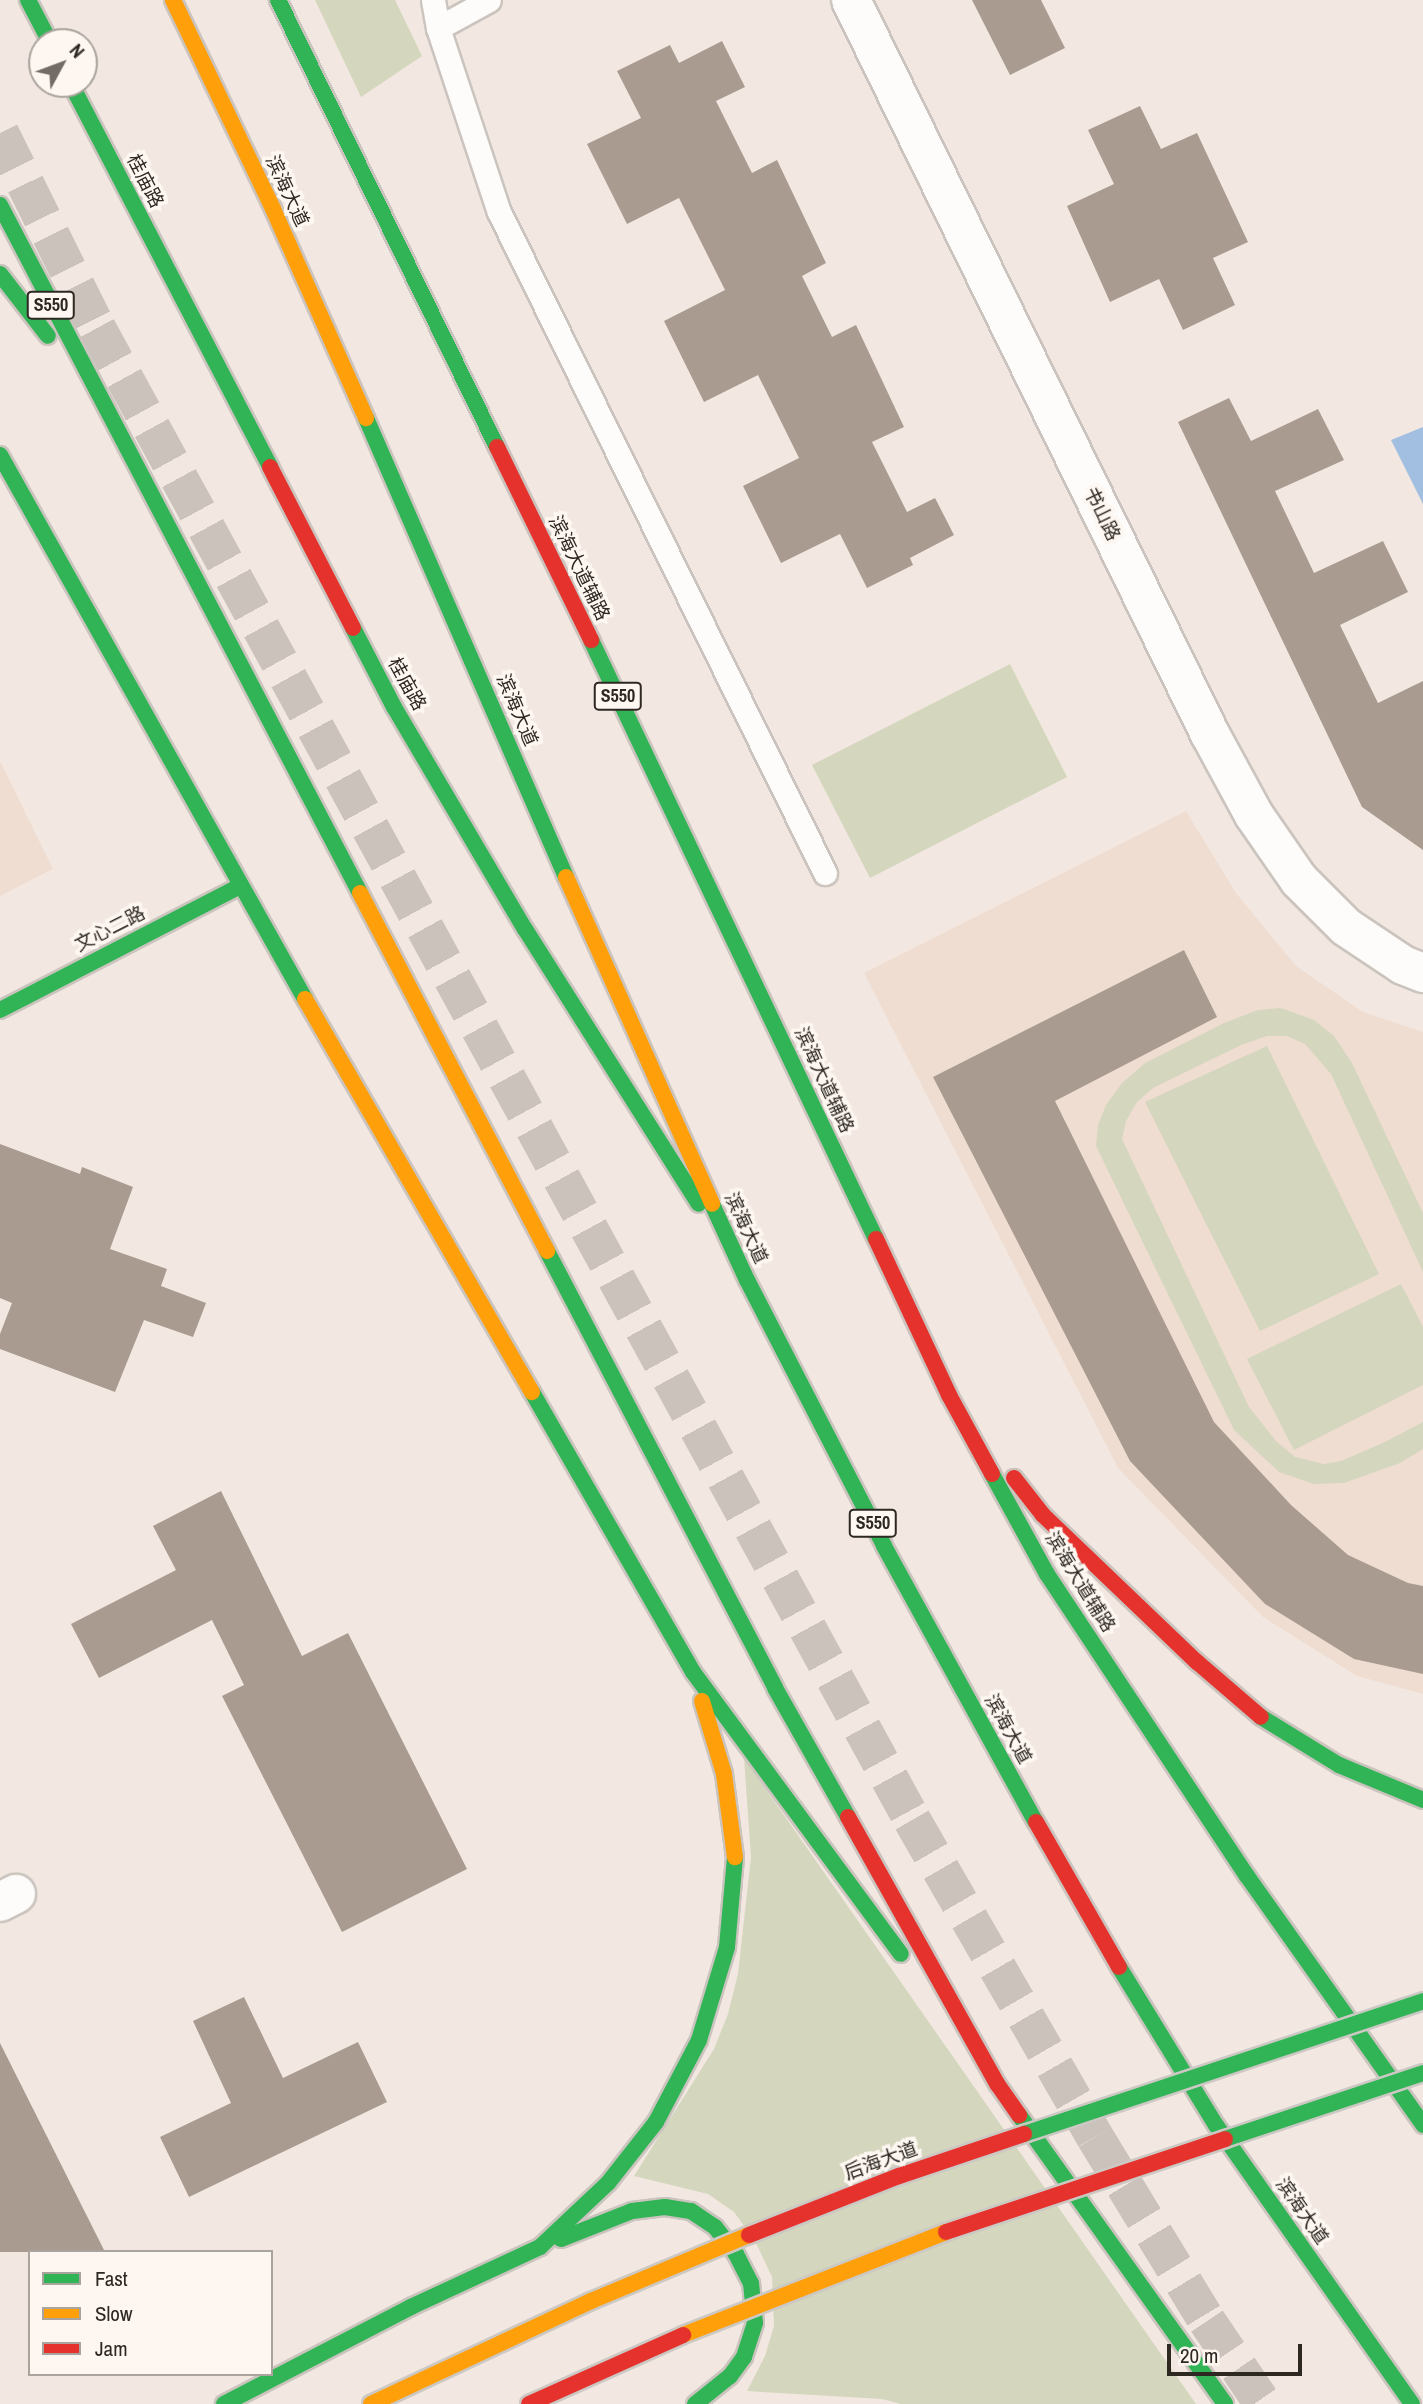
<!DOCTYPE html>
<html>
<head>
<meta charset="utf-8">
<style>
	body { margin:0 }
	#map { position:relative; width:1423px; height:2404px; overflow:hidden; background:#f2e8e1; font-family:"Archivo Narrow","Noto Sans SC",sans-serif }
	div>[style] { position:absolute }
	.built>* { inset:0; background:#efddd1 }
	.green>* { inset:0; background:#d4d6bd }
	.water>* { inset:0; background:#a2bee0 }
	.building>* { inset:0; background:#a99b90 }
	.highway-tunnel>* { height:38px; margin-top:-19px; transform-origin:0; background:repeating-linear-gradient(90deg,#cbc2bb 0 38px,transparent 0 57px) }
	.roads { filter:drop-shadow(2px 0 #cbc4be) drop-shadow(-2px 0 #cbc4be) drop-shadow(0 2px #cbc4be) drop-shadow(0 -2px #cbc4be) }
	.lane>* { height:23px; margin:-11.5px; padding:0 11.5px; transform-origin:11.5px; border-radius:11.5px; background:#fdfcfa }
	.street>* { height:38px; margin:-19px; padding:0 19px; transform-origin:19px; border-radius:19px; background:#fdfcfa }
	.fast>* { height:16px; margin:-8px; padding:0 8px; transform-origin:8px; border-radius:8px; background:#30b455 }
	.slow>* { height:16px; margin:-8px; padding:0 8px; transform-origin:8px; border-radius:8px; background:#ff9f0a }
	.jam>* { height:16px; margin:-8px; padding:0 8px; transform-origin:8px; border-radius:8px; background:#e5322d }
	.bridges { filter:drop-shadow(2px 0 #ccc8c4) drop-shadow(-2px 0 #ccc8c4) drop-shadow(0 2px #ccc8c4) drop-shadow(0 -2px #ccc8c4) }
	.fast-bridge>* { height:16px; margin:-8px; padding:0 8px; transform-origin:8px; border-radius:8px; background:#30b455 }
	.slow-bridge>* { height:16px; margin:-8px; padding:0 8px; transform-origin:8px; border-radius:8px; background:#ff9f0a }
	.jam-bridge>* { height:16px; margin:-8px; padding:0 8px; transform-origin:8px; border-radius:8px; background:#e5322d }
	span { translate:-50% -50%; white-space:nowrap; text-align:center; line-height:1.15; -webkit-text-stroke:7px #fdf6f1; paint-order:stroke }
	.shield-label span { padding:2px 5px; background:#fdf6f1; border:2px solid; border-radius:5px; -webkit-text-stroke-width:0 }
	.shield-label { font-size:18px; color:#2e2823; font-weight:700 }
	.street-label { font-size:19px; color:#2e2823 }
	.legend { position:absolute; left:28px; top:2250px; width:245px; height:126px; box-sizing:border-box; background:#fdf6f1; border:2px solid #aaa49f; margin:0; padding:9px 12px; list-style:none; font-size:21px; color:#2e2823 }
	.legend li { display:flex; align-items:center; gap:14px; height:35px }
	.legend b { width:35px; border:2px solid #aaa49f }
	.north { position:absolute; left:28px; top:28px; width:70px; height:70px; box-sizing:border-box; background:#fdf6f1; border:2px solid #aaa49f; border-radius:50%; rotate:49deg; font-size:19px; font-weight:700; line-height:28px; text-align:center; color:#2e2823 }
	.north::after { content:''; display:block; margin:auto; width:24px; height:32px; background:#736b66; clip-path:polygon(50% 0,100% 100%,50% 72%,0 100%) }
	.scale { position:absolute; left:1167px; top:2344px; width:135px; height:32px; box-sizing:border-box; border:4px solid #2e2823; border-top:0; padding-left:9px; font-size:21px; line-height:24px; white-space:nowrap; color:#2e2823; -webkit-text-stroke:5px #fdf6f1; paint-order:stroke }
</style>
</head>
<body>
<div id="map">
	<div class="built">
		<div style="clip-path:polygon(0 761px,53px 869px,0 896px)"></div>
		<div style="clip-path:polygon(1186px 811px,1236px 893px,1296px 966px,1363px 1012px,1423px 1032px,1423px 1694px,1357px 1676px,1263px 1617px,1118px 1468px,864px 973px)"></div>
	</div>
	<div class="green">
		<div style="clip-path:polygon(315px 0,395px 0,422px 56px,361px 97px)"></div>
		<div style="clip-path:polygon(1010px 664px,1067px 777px,870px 878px,812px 765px)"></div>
		<div style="clip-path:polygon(1281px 1008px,1314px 1020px,1334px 1036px,1352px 1063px,1423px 1213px,1423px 1272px,1331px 1074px,1305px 1044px,1287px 1036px,1267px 1036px,1241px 1045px,1153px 1088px,1137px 1102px,1126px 1121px,1122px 1139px,1249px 1407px,1276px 1441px,1295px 1457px,1324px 1464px,1341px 1461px,1383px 1443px,1423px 1422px,1423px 1449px,1400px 1463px,1344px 1483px,1314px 1484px,1279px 1472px,1234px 1430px,1096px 1146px,1098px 1125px,1106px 1105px,1122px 1083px,1145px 1063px,1224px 1023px,1258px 1010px)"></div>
		<div style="clip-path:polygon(1267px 1046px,1379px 1274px,1260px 1331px,1145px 1102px)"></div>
		<div style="clip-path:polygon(1401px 1284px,1423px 1327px,1423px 1385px,1294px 1450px,1247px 1359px)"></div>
		<div style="clip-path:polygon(744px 1758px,1196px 2404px,901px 2404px,882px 2399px,747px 2391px,765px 2356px,774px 2326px,772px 2277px,755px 2241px,734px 2212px,708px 2194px,634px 2176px,714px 2049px,728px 2014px,738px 1974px,751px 1857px)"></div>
	</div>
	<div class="water">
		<div style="clip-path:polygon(1423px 427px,1423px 504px,1391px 440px)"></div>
	</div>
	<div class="building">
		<div style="clip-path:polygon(972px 0,1041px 0,1065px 48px,1010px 75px)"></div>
		<div style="clip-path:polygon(722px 41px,745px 87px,716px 101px,752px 173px,777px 160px,826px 263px,802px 276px,832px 337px,856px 325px,904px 427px,872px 442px,907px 512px,935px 498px,954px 535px,910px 558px,913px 565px,867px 588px,840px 534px,781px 563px,743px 486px,799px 458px,758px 375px,704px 402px,664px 321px,725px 290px,679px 198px,627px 224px,587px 144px,641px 118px,617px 71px,670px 45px,679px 63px)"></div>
		<div style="clip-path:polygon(1140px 106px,1161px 149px,1197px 133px,1248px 242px,1213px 258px,1235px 305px,1183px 330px,1159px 279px,1110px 302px,1067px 206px,1114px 184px,1088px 130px)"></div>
		<div style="clip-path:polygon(1229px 398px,1251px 441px,1318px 409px,1344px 460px,1275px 491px,1314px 573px,1383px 541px,1408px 592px,1340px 625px,1378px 703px,1423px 681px,1423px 850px,1362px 807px,1178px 422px)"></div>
		<div style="clip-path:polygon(1184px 950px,1217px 1017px,1055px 1101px,1214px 1422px,1291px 1505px,1348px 1555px,1408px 1583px,1423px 1586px,1423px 1674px,1354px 1659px,1265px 1604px,1130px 1461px,933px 1077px)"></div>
		<div style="clip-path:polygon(0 1144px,80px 1174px,82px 1167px,133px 1187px,110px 1249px,167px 1269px,161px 1286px,206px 1303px,193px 1337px,144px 1320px,115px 1392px,0 1349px,0 1334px,12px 1303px,0 1298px)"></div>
		<div style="clip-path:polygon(221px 1491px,302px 1656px,348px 1633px,467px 1869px,342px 1932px,222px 1696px,244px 1685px,212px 1620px,99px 1678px,71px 1624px,176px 1570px,153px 1526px)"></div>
		<div style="clip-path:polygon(244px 1997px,283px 2078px,358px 2042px,387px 2102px,189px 2197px,160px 2137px,231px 2103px,193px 2021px)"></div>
		<div style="clip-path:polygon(0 2043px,105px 2252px,0 2252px)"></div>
	</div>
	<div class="highway-tunnel">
		<div style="left:0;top:133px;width:218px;rotate:63.6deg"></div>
		<div style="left:97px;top:328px;width:1700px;rotate:61.35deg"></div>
		<div style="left:912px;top:1820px;width:366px;rotate:60deg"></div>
		<div style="left:1095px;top:2137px;width:215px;rotate:58.7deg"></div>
		<div style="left:1207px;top:2321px;width:100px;rotate:56deg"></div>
	</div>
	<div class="roads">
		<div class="lane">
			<div style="left:433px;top:0;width:28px;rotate:80deg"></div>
			<div style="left:438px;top:28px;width:194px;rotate:71.7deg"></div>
			<div style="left:499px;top:212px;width:737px;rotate:63.75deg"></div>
			<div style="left:438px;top:28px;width:58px;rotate:-28.8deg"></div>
		</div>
		<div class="street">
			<div style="left:851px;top:0;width:817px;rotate:63.94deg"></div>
			<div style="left:1210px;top:734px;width:92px;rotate:61.5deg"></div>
			<div style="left:1254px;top:815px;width:79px;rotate:55.3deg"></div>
			<div style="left:1299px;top:880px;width:66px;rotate:45deg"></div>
			<div style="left:1346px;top:927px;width:69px;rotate:33.7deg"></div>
			<div style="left:1403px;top:965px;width:22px;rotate:22deg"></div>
			<div style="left:0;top:1902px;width:18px;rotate:-27deg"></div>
		</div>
		<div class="fast">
			<div style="left:28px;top:0;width:47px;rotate:62.4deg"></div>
			<div style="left:278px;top:0;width:498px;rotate:63.9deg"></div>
			<div style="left:71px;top:84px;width:432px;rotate:62.5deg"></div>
			<div style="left:0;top:205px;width:776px;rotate:62.38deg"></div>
			<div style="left:0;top:274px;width:78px;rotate:52.3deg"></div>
			<div style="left:366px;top:418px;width:501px;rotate:66.46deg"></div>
			<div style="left:0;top:455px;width:624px;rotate:60.72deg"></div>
			<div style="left:353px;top:628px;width:89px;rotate:62.6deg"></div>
			<div style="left:394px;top:707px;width:258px;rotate:59.5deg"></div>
			<div style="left:525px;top:929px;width:325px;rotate:57.7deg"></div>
			<div style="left:591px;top:640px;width:663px;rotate:64.56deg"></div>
			<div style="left:0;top:1010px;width:270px;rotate:-27.3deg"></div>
			<div style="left:712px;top:1204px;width:84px;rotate:65.3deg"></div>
			<div style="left:747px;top:1280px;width:299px;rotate:62.7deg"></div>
			<div style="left:884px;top:1546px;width:315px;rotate:61.2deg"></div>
			<div style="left:547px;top:1251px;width:493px;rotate:62.4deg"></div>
			<div style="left:775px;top:1688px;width:148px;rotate:60.5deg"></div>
			<div style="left:532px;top:1392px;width:323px;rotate:60.1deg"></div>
			<div style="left:693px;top:1672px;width:350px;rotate:53.6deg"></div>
			<div style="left:992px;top:1474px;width:114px;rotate:61.2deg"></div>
			<div style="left:1047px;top:1574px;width:362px;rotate:56.5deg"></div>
			<div style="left:1247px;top:1876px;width:305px;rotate:54.7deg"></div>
			<div style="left:1261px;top:1717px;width:92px;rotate:31.6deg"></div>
			<div style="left:1339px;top:1765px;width:91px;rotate:22.6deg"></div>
			<div style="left:1119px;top:1967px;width:185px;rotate:58.5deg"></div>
			<div style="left:1216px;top:2125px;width:341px;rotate:54.9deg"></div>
			<div style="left:1019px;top:2115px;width:355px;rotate:54.5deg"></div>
			<div style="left:561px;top:2239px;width:76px;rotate:-21.5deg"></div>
			<div style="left:632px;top:2211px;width:33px;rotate:-7deg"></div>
			<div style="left:665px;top:2207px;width:26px;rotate:9deg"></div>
			<div style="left:691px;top:2211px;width:29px;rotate:34deg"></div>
			<div style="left:715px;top:2227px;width:34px;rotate:52deg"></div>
			<div style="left:736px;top:2254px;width:33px;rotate:63deg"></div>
			<div style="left:751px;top:2283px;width:40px;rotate:84.3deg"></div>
			<div style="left:755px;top:2323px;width:36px;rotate:108deg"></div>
			<div style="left:744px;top:2357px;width:24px;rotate:126deg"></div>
			<div style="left:730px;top:2376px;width:45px;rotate:141.3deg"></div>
			<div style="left:224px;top:2404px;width:211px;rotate:-27.4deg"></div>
			<div style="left:411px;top:2307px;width:142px;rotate:-24.9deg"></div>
			<div style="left:540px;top:2247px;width:93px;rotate:-43.3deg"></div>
			<div style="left:608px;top:2183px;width:78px;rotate:-51.8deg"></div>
			<div style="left:656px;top:2122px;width:93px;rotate:-62.3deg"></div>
			<div style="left:699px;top:2040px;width:97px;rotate:-73.2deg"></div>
			<div style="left:727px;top:1947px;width:90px;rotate:-84.9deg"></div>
		</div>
		<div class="slow">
			<div style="left:173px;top:0;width:232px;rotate:64.4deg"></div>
			<div style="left:273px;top:209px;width:229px;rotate:66deg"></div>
			<div style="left:566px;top:877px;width:358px;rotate:65.9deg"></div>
			<div style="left:360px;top:893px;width:404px;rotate:62.4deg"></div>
			<div style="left:305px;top:999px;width:454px;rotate:60deg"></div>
			<div style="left:702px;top:1701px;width:76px;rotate:73.2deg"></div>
			<div style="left:724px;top:1774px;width:84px;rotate:82.5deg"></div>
		</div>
		<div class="jam">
			<div style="left:497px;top:447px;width:215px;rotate:64deg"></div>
			<div style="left:270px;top:467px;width:181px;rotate:62.7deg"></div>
			<div style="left:876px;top:1239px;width:172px;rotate:64.9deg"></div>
			<div style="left:949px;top:1395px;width:90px;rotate:61.4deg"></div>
			<div style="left:1014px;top:1478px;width:47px;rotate:51.9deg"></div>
			<div style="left:1043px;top:1515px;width:213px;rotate:43.7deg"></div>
			<div style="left:1197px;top:1662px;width:84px;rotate:40.7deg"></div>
			<div style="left:848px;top:1817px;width:307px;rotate:60.8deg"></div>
			<div style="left:998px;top:2085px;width:37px;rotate:55deg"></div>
			<div style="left:1036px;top:1822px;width:167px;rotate:60.2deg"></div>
		</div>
	</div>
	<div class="bridges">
		<div class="fast-bridge">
			<div style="left:1024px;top:2134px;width:421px;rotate:-18.4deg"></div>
			<div style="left:1225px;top:2139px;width:209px;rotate:-18.4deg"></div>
		</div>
		<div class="slow-bridge">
			<div style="left:683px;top:2335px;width:282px;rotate:-21.4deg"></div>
			<div style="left:371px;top:2404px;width:243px;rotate:-25.1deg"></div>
			<div style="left:591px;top:2301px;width:171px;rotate:-22.7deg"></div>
		</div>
		<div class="jam-bridge">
			<div style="left:946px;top:2232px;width:294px;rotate:-18.4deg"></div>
			<div style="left:749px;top:2235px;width:161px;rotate:-21.5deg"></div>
			<div style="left:899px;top:2176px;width:132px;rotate:-18.6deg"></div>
			<div style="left:529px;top:2404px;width:169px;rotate:-24.1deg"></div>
		</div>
	</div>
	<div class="shield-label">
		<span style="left:51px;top:305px">S550</span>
		<span style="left:618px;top:696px">S550</span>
		<span style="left:873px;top:1523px">S550</span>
	</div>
	<div class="street-label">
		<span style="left:145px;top:181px;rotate:63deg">桂庙路</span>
		<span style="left:287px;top:191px;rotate:65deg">滨海大道</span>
		<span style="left:1102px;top:514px;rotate:64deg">书山路</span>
		<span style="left:579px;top:568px;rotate:64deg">滨海大道辅路</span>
		<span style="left:407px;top:684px;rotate:61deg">桂庙路</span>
		<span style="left:517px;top:710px;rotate:67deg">滨海大道</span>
		<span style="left:110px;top:929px;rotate:-27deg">文心二路</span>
		<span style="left:824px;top:1080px;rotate:65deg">滨海大道辅路</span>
		<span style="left:746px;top:1228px;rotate:65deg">滨海大道</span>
		<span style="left:1080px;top:1582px;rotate:58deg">滨海大道辅路</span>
		<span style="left:1008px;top:1729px;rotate:61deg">滨海大道</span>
		<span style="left:881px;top:2161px;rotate:-20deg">后海大道</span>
		<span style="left:1302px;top:2211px;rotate:55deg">滨海大道</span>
	</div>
	<ul class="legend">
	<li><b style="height:9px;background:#30b455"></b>Fast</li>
	<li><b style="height:9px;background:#ff9f0a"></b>Slow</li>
	<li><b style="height:9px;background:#e5322d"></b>Jam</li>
	</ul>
	<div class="north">N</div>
	<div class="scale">20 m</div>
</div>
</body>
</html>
